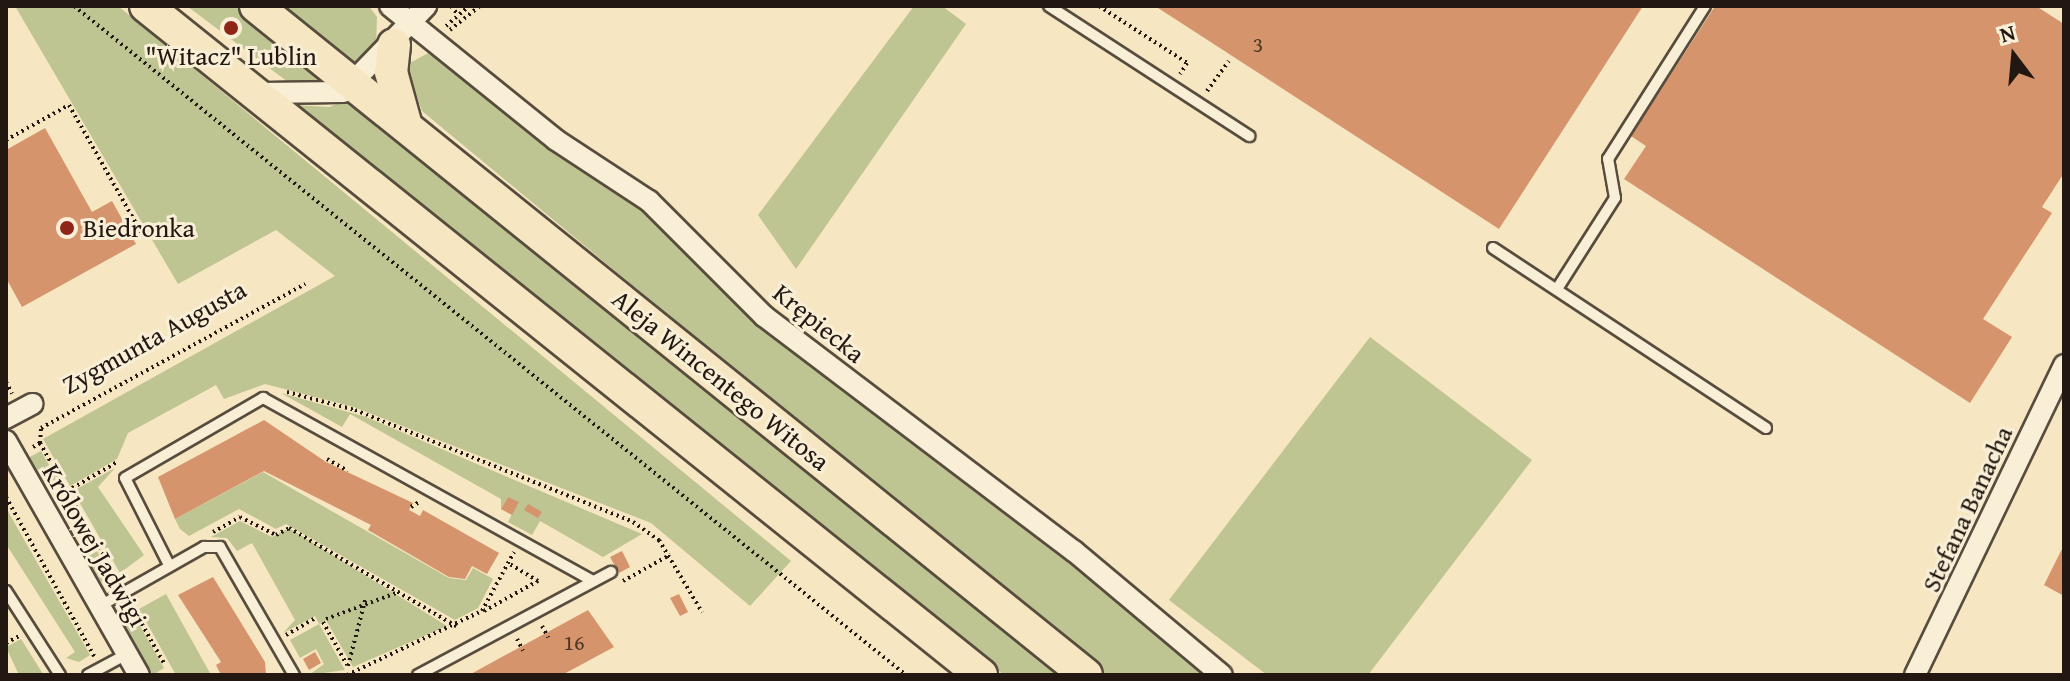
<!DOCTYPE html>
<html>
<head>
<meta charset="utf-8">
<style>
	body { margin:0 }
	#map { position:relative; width:2070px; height:681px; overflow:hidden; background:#f6e6c1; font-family:"Gentium Book Plus",serif }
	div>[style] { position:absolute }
	.green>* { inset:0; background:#bec492 }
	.building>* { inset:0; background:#d5946c }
	.path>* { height:4px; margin-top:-2px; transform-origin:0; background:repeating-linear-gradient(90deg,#221811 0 2px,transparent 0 6px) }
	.roads { filter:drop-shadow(2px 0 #574c3d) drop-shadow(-2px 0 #574c3d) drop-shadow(0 2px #574c3d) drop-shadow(0 -2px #574c3d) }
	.service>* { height:10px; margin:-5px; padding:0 5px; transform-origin:5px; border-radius:5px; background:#f9efd7 }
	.minor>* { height:20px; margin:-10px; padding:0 10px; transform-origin:10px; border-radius:10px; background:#f9efd7 }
	.primary>* { height:32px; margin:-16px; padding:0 16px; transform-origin:16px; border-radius:16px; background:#f6e6c1 }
	.dots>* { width:22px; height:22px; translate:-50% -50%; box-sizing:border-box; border:4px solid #f9efd7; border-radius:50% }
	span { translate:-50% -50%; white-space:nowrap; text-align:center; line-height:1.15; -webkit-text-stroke:6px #f9efd7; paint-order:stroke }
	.number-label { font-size:22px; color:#4f3728 }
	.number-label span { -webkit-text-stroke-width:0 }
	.poi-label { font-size:26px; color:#221811 }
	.left { translate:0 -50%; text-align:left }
	.street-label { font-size:26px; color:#221811 }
	.frame { position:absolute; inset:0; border:8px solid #221811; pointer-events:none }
	.north { position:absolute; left:1974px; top:16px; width:80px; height:80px; -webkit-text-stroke:6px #f9efd7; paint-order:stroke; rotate:344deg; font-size:22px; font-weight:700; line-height:32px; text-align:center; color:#221811 }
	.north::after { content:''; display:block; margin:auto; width:28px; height:36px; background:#221811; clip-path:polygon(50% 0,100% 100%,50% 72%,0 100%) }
</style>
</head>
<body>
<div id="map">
	<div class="green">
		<div style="clip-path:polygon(15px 6px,118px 6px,791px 561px,750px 606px,651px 523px,354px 407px,265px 384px,224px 399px,216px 385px,128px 433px,117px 459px,70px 486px,43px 439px,335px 276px,276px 230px,178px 284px)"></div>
		<div style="clip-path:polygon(187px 6px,236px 6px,339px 86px,288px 82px)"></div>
		<div style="clip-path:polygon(277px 6px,369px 6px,377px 17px,376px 47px,352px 64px)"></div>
		<div style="clip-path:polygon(914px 6px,942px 6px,966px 24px,796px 269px,758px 215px)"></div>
		<div style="clip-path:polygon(432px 51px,637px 202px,1210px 675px,1103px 675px,422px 111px,406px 65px)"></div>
		<div style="clip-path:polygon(354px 97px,1067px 675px,1004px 675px,292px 105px,329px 107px)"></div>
		<div style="clip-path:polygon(1370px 337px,1532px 460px,1368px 675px,1267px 675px,1169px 600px)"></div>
		<div style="clip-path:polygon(281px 393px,366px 417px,642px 534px,603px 557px,540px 521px,532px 535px,508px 522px,518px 502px,508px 497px,501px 509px,501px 499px,350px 414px,342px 427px)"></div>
		<div style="clip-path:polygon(41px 451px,57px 479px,44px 486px,28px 458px)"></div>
		<div style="clip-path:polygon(115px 468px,98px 487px,144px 555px,120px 573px,73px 491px)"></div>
		<div style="clip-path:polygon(263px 472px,449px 578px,466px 580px,473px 568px,493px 579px,478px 608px,455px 620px,286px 524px,276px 529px,239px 509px,189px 536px,180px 529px,175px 519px)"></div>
		<div style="clip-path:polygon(6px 508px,90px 655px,79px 662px,66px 658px,75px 652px,6px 544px)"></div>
		<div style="clip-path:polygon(240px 521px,272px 537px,289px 528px,447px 626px,353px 667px,326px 620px,319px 624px,345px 670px,309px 675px,324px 664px,316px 649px,300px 658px,290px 640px,319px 624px,315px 616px,283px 633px,295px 620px,252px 543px,237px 551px,227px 538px,211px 537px)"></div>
		<div style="clip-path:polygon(97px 551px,116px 584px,101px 582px,85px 558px)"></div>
		<div style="clip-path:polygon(166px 594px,211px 675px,176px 675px,139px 609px)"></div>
		<div style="clip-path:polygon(127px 603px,164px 668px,153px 675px,122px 625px)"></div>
		<div style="clip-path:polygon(21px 639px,43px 674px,44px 675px,19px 675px,6px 647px)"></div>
	</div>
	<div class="building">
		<div style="clip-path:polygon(1155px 6px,1643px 6px,1499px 229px)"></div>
		<div style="clip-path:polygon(1715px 6px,2036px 6px,2064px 24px,2064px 173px,2042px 207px,2052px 213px,1983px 319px,2012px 337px,1970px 403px,1624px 179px,1646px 146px,1631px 136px)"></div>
		<div style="clip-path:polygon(45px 128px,92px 212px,112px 201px,136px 244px,22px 307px,6px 278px,6px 150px)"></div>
		<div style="clip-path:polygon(264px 420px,326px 462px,413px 503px,409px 510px,420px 516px,423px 510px,499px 553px,487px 574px,472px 566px,465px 579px,449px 577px,368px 530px,371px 525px,264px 471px,175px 519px,158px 477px)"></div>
		<div style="clip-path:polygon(508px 497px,519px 502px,512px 515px,501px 509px)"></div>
		<div style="clip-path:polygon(528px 504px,542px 512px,538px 518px,524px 510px)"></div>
		<div style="clip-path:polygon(2064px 545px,2064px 596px,2044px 585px)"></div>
		<div style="clip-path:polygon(622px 551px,630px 567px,619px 573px,610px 557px)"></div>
		<div style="clip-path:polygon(213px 577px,265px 662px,266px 675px,221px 675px,216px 665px,221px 662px,178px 595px)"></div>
		<div style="clip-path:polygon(679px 594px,688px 612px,680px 616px,670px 598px)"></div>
		<div style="clip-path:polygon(588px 610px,614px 647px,562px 675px,469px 675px)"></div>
		<div style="clip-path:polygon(315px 652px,321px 663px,309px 670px,303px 659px)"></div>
	</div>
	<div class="path">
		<div style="left:74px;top:6px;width:1068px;rotate:38.8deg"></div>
		<div style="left:451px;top:6px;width:11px;rotate:52deg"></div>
		<div style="left:1099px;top:6px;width:105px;rotate:32.9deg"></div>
		<div style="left:1187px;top:63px;width:13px;rotate:122deg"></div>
		<div style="left:446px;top:26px;width:30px;rotate:-41deg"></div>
		<div style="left:450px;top:30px;width:38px;rotate:-39deg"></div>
		<div style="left:1207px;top:91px;width:37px;rotate:-54deg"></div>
		<div style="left:6px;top:140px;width:72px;rotate:-29.1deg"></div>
		<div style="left:69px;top:105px;width:150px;rotate:60.5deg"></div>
		<div style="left:6px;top:382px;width:13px;rotate:63deg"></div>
		<div style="left:287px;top:392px;width:70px;rotate:14.8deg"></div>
		<div style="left:355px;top:410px;width:300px;rotate:21.9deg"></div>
		<div style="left:633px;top:522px;width:32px;rotate:35deg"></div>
		<div style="left:659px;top:540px;width:84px;rotate:59.2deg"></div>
		<div style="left:40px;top:443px;width:15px;rotate:-86deg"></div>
		<div style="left:41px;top:428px;width:301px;rotate:-28.6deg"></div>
		<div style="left:33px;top:447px;width:8px;rotate:-30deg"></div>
		<div style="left:40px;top:443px;width:159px;rotate:60.5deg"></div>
		<div style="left:327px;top:459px;width:24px;rotate:30deg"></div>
		<div style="left:67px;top:491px;width:58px;rotate:-30.1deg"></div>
		<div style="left:6px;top:497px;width:182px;rotate:61deg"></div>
		<div style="left:411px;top:507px;width:9px;rotate:-32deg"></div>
		<div style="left:213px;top:532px;width:31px;rotate:-29deg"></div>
		<div style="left:240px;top:517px;width:40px;rotate:26.6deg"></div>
		<div style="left:276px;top:535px;width:15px;rotate:-28deg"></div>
		<div style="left:289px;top:528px;width:194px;rotate:30.4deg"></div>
		<div style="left:623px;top:581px;width:54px;rotate:-29deg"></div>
		<div style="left:130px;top:603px;width:71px;rotate:60.6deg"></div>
		<div style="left:484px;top:611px;width:62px;rotate:-29.1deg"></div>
		<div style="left:538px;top:581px;width:35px;rotate:-149deg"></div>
		<div style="left:326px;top:619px;width:75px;rotate:-20.4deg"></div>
		<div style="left:323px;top:622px;width:49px;rotate:60.8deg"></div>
		<div style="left:542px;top:626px;width:13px;rotate:61deg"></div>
		<div style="left:286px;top:635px;width:34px;rotate:-30deg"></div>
		<div style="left:517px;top:639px;width:13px;rotate:63deg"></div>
		<div style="left:6px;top:643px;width:15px;rotate:-28deg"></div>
		<div style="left:348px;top:666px;width:71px;rotate:-75.4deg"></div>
		<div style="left:347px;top:675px;width:149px;rotate:-25.4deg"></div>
		<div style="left:482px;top:611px;width:67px;rotate:-61.5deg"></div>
	</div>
	<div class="roads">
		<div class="service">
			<div style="left:1049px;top:6px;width:239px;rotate:33deg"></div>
			<div style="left:1493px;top:248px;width:327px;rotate:33.4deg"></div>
			<div style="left:1557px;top:289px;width:108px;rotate:-57.5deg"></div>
			<div style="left:1615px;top:198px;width:40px;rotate:-100deg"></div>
			<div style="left:1608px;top:159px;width:181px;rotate:-57.6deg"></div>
			<div style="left:169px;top:565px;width:97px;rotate:-116.8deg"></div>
			<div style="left:125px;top:478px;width:160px;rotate:-30.1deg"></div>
			<div style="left:263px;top:398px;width:377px;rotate:29deg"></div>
			<div style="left:6px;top:591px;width:100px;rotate:57.3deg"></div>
			<div style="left:100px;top:606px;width:120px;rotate:-29.6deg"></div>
			<div style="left:204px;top:547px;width:16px"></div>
			<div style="left:220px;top:547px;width:148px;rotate:60deg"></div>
			<div style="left:88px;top:675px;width:44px;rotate:-28.3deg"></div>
			<div style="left:418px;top:675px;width:219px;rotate:-28.1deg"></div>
		</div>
		<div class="minor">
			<div style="left:390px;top:6px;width:213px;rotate:38.9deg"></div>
			<div style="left:556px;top:140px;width:111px;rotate:33.3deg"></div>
			<div style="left:649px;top:201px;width:163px;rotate:45deg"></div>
			<div style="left:764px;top:316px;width:389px;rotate:37.2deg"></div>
			<div style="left:1074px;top:551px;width:193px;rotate:40deg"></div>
			<div style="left:260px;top:93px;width:83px;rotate:-0.7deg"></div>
			<div style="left:343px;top:92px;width:120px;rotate:-46deg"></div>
			<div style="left:6px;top:418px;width:30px;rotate:-28deg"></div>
			<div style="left:6px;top:441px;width:269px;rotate:60.4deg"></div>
			<div style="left:1915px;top:675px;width:344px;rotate:-64.3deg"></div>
		</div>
		<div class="primary">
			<div style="left:146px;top:6px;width:1070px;rotate:38.7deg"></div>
			<div style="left:256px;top:6px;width:1066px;rotate:38.87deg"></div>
			<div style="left:394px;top:45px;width:27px;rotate:96deg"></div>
			<div style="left:391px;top:72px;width:56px;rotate:74.5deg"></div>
		</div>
	</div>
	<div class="dots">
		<div style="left:231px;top:28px;background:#8f2418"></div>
		<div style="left:67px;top:228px;background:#8f2418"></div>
	</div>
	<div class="number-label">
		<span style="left:1258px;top:45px">3</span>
		<span style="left:574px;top:643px">16</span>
	</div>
	<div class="poi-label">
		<span style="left:231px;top:56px">"Witacz" Lublin</span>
		<span class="left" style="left:83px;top:228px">Biedronka</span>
	</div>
	<div class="street-label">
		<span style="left:819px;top:323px;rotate:39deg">Krępiecka</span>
		<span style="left:154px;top:337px;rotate:-29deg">Zygmunta Augusta</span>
		<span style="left:721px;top:380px;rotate:39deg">Aleja Wincentego Witosa</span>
		<span style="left:1967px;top:509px;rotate:-65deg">Stefana Banacha</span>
		<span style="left:95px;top:545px;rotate:60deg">Królowej Jadwigi</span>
	</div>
	<div class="frame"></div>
	<div class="north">N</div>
</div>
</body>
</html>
